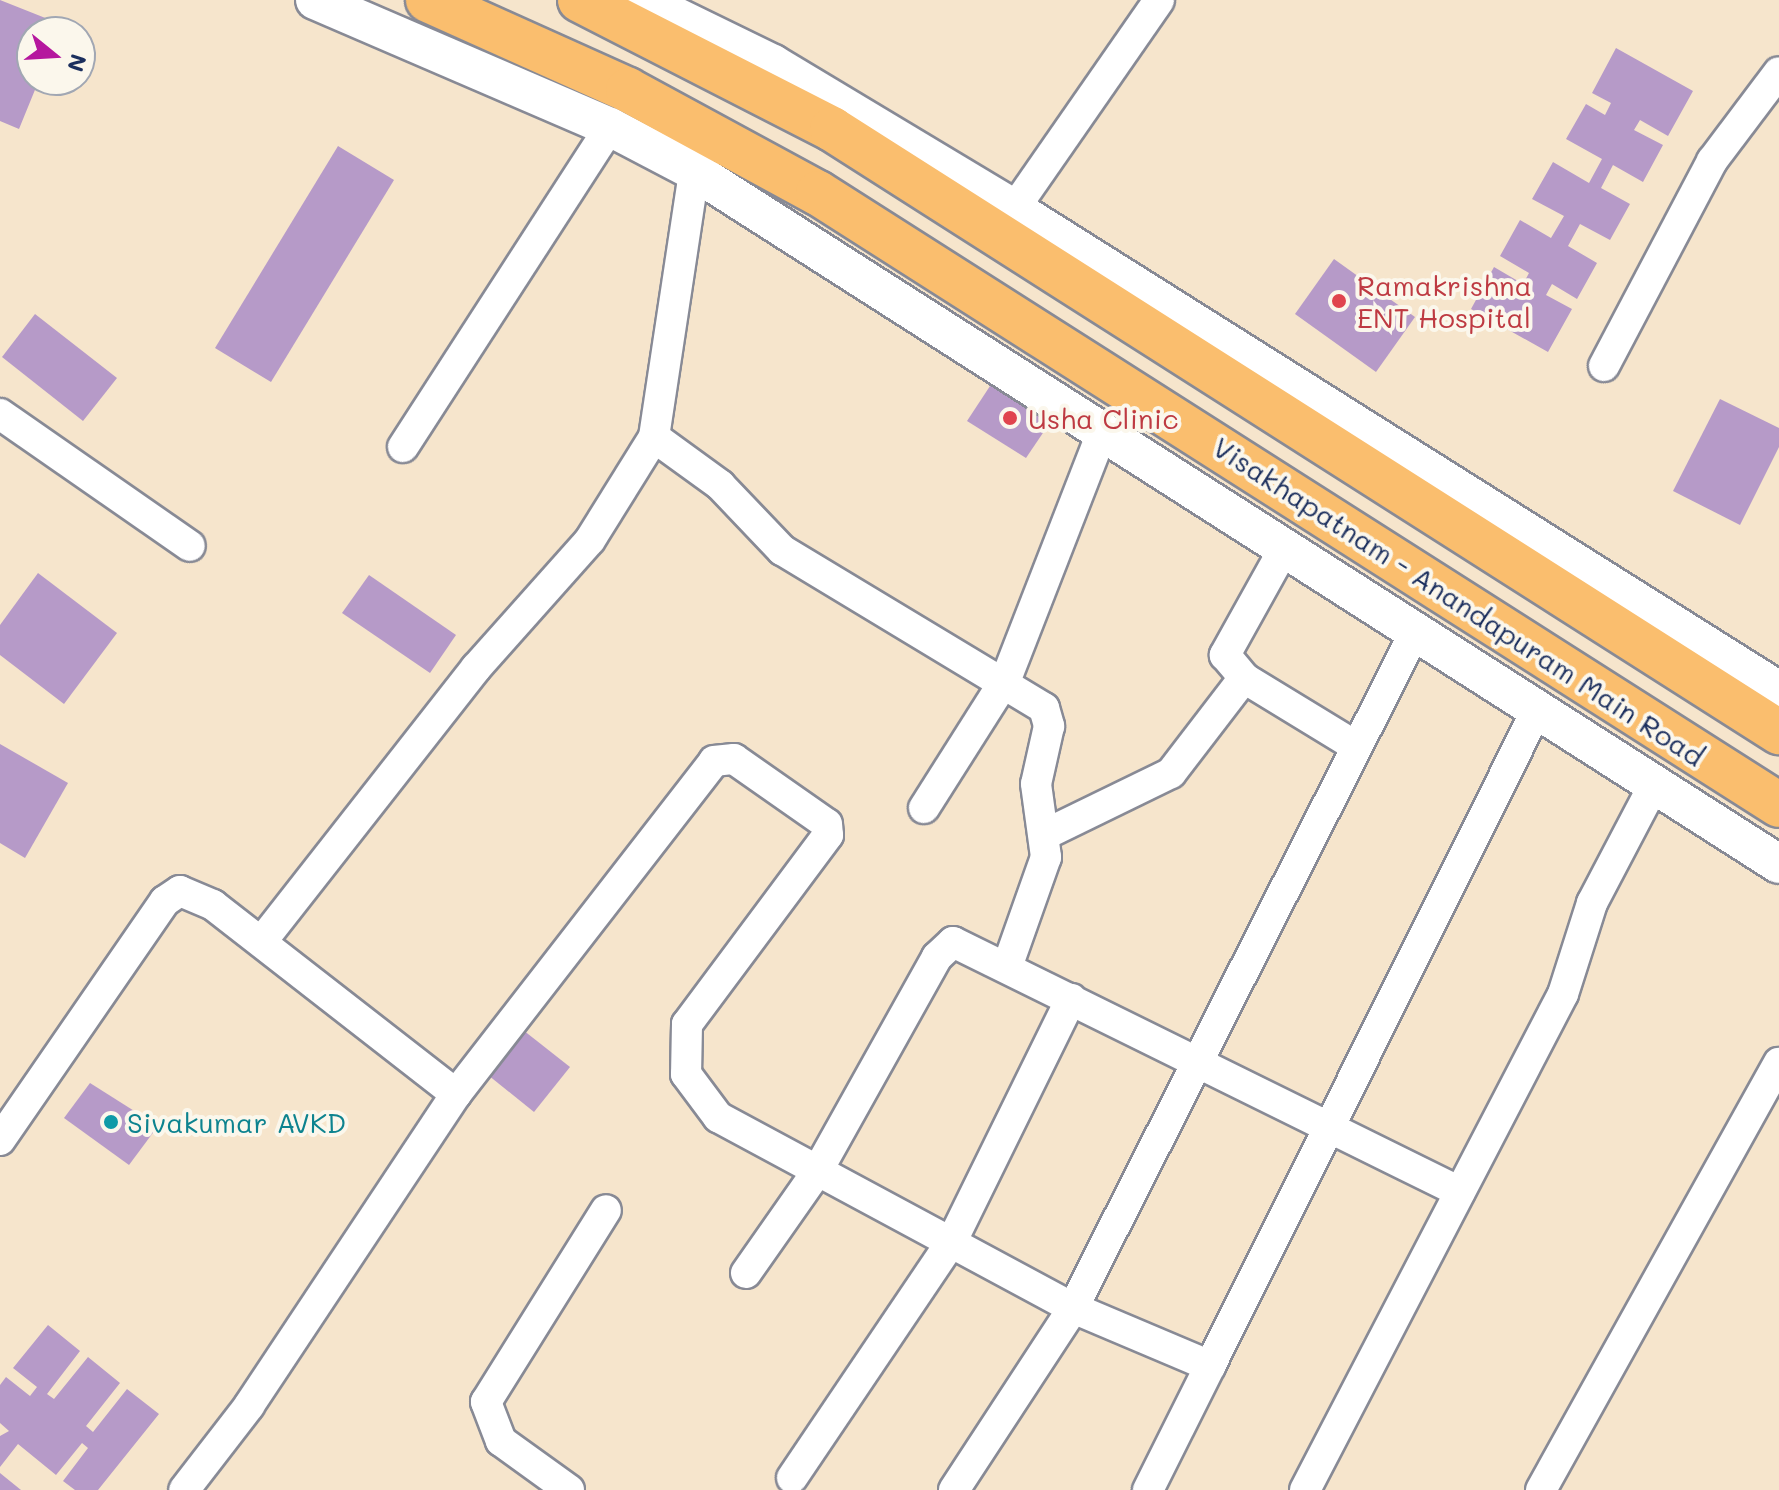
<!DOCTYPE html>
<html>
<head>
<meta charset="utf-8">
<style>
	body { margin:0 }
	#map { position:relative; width:1779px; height:1490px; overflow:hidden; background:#f6e5cc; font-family:Mali,sans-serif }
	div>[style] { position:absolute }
	.building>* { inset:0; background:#b69ac8 }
	.roads { filter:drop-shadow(2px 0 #888a95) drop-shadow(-2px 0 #888a95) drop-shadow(0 2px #888a95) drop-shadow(0 -2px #888a95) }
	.minor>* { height:30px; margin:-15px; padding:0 15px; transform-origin:15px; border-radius:15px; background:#fff }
	.tertiary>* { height:38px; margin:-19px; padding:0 19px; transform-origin:19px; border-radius:19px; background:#fff }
	.primary>* { height:44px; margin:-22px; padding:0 22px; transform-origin:22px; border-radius:22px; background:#fabe6e }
	.dots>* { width:22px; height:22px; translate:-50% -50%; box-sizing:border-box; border:4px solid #fbf7ec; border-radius:50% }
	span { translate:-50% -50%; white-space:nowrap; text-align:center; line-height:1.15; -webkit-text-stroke:8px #fbf7ec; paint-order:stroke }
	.health-label { font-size:28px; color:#be3a42 }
	.left { translate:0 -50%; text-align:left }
	.street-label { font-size:28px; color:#1b2f5e }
	.culture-label { font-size:28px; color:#0d838f }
	.north { position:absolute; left:16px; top:16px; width:80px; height:80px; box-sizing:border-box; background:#fbf7ec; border:2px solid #a1a7b3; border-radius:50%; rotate:108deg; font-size:22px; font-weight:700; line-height:32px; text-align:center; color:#1b2f5e }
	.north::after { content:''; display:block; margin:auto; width:28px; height:36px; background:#b5179e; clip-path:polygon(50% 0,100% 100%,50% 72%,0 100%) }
</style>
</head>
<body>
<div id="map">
	<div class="building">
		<div style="clip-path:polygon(0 0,63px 25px,60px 32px,32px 32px,32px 80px,39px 80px,19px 129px,0 121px)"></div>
		<div style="clip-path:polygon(1616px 48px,1693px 91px,1668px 136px,1640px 120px,1634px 130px,1663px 145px,1643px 182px,1613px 165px,1601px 188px,1630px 204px,1610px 240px,1580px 224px,1568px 246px,1597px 263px,1577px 299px,1552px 284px,1546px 295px,1572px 309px,1548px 352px,1471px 309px,1494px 267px,1523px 284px,1529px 273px,1500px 256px,1520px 220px,1551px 238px,1564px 216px,1532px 199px,1553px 162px,1589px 183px,1602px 159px,1566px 139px,1586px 104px,1605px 115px,1611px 103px,1592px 93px)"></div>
		<div style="clip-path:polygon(338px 146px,394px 180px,271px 382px,215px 348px)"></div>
		<div style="clip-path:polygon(1334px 259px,1415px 317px,1376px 372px,1295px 314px)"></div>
		<div style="clip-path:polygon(35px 314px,117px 378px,83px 421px,2px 357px)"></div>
		<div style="clip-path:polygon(992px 383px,1051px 421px,1026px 458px,967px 421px)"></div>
		<div style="clip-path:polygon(1720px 399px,1779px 428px,1779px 447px,1740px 525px,1673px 491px)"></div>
		<div style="clip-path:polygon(38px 573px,117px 633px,64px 704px,0 655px,0 625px)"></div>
		<div style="clip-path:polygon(369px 575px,456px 635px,430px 673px,342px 613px)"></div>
		<div style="clip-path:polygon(0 744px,68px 783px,25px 858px,0 843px)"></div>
		<div style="clip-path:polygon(523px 1030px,570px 1067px,534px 1112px,488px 1075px)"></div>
		<div style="clip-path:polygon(90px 1083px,158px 1126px,129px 1165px,64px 1118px)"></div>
		<div style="clip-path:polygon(48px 1325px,80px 1351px,47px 1394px,54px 1399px,88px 1357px,120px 1383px,86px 1426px,93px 1432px,127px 1389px,159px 1414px,98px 1490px,75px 1490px,63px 1481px,88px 1448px,82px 1443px,56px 1475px,18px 1444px,0 1467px,0 1436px,9px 1431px,0 1423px,0 1385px,6px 1377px,30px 1396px,37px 1387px,13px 1368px)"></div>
		<div style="clip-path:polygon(0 1473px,21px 1490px,0 1490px)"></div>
	</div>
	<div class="roads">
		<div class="minor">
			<div style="left:1014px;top:209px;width:254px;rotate:-55.2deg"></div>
			<div style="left:1604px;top:366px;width:232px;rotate:-62.2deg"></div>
			<div style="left:1712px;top:161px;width:111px;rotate:-53deg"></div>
			<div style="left:0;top:414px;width:231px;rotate:34.8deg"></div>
			<div style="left:654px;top:437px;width:82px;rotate:36deg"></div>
			<div style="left:720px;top:485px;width:90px;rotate:46.4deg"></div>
			<div style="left:782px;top:550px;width:306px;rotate:31.1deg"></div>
			<div style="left:1044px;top:708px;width:19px;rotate:74deg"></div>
			<div style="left:1049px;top:726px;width:59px;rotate:102.6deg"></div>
			<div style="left:1036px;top:784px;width:74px;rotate:82.2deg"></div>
			<div style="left:1046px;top:857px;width:117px;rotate:109.5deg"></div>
			<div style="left:403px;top:447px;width:381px;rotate:-57.1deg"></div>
			<div style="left:1285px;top:547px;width:124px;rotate:119.1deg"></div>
			<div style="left:1225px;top:655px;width:30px;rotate:50deg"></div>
			<div style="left:1244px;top:678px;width:132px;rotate:31.4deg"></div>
			<div style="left:924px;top:808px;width:153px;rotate:-57.6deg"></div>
			<div style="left:1006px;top:679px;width:262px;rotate:-68.7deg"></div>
			<div style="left:1044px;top:835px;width:141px;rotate:-26deg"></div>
			<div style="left:1171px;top:773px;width:120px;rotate:-52.5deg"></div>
			<div style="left:262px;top:941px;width:347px;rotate:-51.9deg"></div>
			<div style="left:476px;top:668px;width:171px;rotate:-48.3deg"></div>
			<div style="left:590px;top:540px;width:121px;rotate:-58.1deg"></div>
			<div style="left:654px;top:437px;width:269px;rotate:-81.4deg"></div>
			<div style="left:456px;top:1094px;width:421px;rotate:-52.2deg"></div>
			<div style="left:714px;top:761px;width:20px;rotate:-6deg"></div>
			<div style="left:734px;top:759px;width:113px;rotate:35deg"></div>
			<div style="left:827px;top:824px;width:11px;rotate:85deg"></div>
			<div style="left:828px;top:835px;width:236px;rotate:126.7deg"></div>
			<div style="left:687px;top:1024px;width:50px;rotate:91.1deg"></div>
			<div style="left:686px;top:1074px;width:54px;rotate:53.3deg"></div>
			<div style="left:718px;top:1117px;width:403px;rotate:28.3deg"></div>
			<div style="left:1073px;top:1308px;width:149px;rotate:22.9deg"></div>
			<div style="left:1210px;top:1366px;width:731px;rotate:-63.51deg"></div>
			<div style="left:0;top:1140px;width:290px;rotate:-55.4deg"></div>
			<div style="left:165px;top:901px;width:18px;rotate:-34deg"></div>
			<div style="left:180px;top:891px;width:36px;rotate:23deg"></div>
			<div style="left:213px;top:905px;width:308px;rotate:37.9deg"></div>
			<div style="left:456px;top:1094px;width:374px;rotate:123.6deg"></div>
			<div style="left:249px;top:1406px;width:106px;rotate:127.7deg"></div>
			<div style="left:746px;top:1273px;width:126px;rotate:-55deg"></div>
			<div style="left:818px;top:1170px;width:244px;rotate:-60.8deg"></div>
			<div style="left:937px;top:957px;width:22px;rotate:-43deg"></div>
			<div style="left:953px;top:942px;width:565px;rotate:26.25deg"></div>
			<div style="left:792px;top:1478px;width:286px;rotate:-56deg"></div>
			<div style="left:952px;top:1241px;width:270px;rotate:-63.8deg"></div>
			<div style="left:569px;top:1490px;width:84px;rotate:-144.2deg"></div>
			<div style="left:501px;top:1441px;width:42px;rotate:-111deg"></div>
			<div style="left:486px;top:1402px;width:226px;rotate:-58deg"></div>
			<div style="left:954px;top:1490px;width:217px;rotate:-56.8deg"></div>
			<div style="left:1073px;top:1308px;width:758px;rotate:-63.16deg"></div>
			<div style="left:1148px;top:1490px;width:139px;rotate:-63.4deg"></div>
			<div style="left:1305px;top:1490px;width:559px;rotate:-62.52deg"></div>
			<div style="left:1563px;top:994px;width:96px;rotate:-72.3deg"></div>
			<div style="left:1592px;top:903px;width:136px;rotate:-62.3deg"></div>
			<div style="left:1541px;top:1490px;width:489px;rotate:-60.9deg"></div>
		</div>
		<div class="tertiary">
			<div style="left:315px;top:0;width:321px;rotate:23.3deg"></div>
			<div style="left:610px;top:127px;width:95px;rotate:27.6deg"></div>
			<div style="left:694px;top:171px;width:1287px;rotate:32.57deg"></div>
			<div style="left:642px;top:0;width:146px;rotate:26deg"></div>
			<div style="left:773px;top:64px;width:281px;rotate:31deg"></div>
			<div style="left:1014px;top:209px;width:904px;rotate:32.21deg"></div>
		</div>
		<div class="primary">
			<div style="left:428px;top:0;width:219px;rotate:24.2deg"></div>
			<div style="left:628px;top:90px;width:216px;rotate:28.5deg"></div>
			<div style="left:818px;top:193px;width:1139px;rotate:32.49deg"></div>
			<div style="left:580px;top:0;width:283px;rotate:27.1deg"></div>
			<div style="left:832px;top:129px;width:1123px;rotate:32.49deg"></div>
		</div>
	</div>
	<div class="dots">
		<div style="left:1339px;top:301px;background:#e0444e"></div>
		<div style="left:1010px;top:418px;background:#e0444e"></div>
		<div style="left:111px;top:1122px;background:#0f9aa8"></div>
	</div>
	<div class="health-label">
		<span class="left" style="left:1357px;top:301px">Ramakrishna<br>ENT Hospital</span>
		<span class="left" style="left:1028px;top:418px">Usha Clinic</span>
	</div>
	<div class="street-label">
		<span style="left:1459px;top:601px;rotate:33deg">Visakhapatnam - Anandapuram Main Road</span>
	</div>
	<div class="culture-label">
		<span class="left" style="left:127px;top:1122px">Sivakumar AVKD</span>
	</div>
	<div class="north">N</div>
</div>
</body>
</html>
